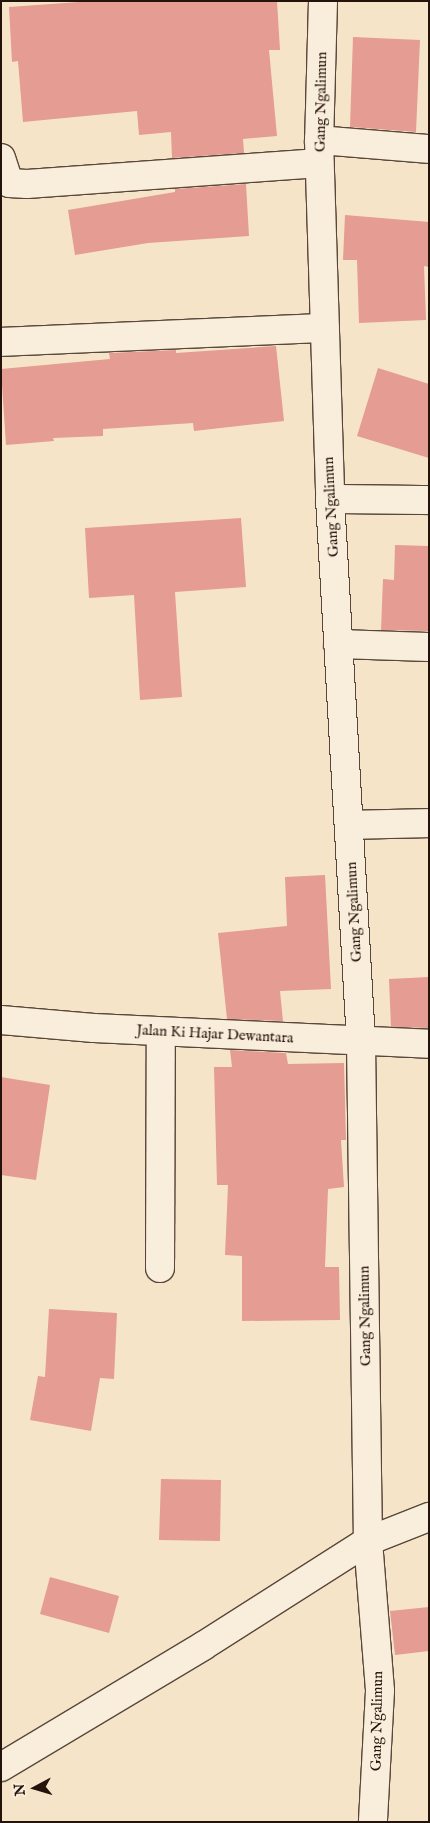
<!DOCTYPE html>
<html>
<head>
<meta charset="utf-8">
<style>
	body { margin:0 }
	#map { position:relative; width:430px; height:1823px; overflow:hidden; background:#f6e4c8; font-family:"IM FELL English",serif }
	div>[style] { position:absolute }
	.building>* { inset:0; background:#e49c93 }
	.roads { filter:drop-shadow(1px 0 #58473a) drop-shadow(-1px 0 #58473a) drop-shadow(0 1px #58473a) drop-shadow(0 -1px #58473a) }
	.minor>* { height:28px; margin:-14px; padding:0 14px; transform-origin:14px; border-radius:14px; background:#f9eddb }
	span { translate:-50% -50%; white-space:nowrap; text-align:center; line-height:1.15; -webkit-text-stroke:5px #f9eddb; paint-order:stroke }
	.street-label { font-size:15px; color:#24130b }
	.frame { position:absolute; inset:0; border:2px solid #24130b; pointer-events:none }
	.north { position:absolute; left:10px; top:1763px; width:50px; height:50px; -webkit-text-stroke:4px #f9eddb; paint-order:stroke; rotate:264deg; font-size:14px; font-weight:700; line-height:20px; text-align:center; color:#24130b }
	.north::after { content:''; display:block; margin:auto; width:18px; height:22px; background:#24130b; clip-path:polygon(50% 0,100% 100%,50% 72%,0 100%) }
</style>
</head>
<body>
<div id="map">
	<div class="building">
		<div style="clip-path:polygon(93px 1px,277px 1px,280px 50px,269px 50px,277px 136px,243px 139px,244px 153px,172px 158px,171px 132px,139px 135px,137px 111px,23px 122px,18px 61px,12px 62px,9px 7px)"></div>
		<div style="clip-path:polygon(353px 37px,420px 40px,416px 132px,350px 127px)"></div>
		<div style="clip-path:polygon(246px 184px,249px 236px,148px 243px,75px 255px,68px 210px,175px 192px,175px 189px)"></div>
		<div style="clip-path:polygon(345px 215px,429px 222px,429px 267px,424px 266px,426px 320px,359px 323px,357px 260px,343px 260px)"></div>
		<div style="clip-path:polygon(276px 346px,284px 421px,194px 431px,193px 423px,103px 429px,103px 436px,53px 438px,54px 441px,6px 445px,1px 369px,110px 359px,109px 353px,176px 350px,176px 353px)"></div>
		<div style="clip-path:polygon(378px 368px,429px 384px,429px 458px,357px 436px)"></div>
		<div style="clip-path:polygon(241px 518px,246px 587px,175px 592px,182px 697px,140px 700px,134px 595px,89px 598px,85px 528px)"></div>
		<div style="clip-path:polygon(395px 545px,429px 546px,429px 631px,381px 630px,383px 579px,394px 580px)"></div>
		<div style="clip-path:polygon(325px 875px,331px 989px,280px 991px,283px 1021px,227px 1019px,218px 933px,287px 926px,285px 877px)"></div>
		<div style="clip-path:polygon(429px 977px,429px 1028px,391px 1027px,389px 979px)"></div>
		<div style="clip-path:polygon(230px 1050px,286px 1053px,288px 1064px,344px 1063px,346px 1140px,341px 1140px,344px 1187px,328px 1189px,325px 1267px,339px 1267px,340px 1320px,242px 1321px,242px 1256px,225px 1255px,228px 1185px,217px 1185px,214px 1067px,232px 1067px)"></div>
		<div style="clip-path:polygon(1px 1077px,50px 1085px,36px 1180px,1px 1175px)"></div>
		<div style="clip-path:polygon(49px 1309px,117px 1313px,114px 1379px,100px 1378px,91px 1431px,30px 1420px,38px 1376px,45px 1377px)"></div>
		<div style="clip-path:polygon(161px 1479px,221px 1480px,220px 1541px,159px 1540px)"></div>
		<div style="clip-path:polygon(50px 1577px,119px 1596px,109px 1633px,40px 1614px)"></div>
		<div style="clip-path:polygon(429px 1607px,429px 1651px,395px 1655px,390px 1611px)"></div>
	</div>
	<div class="roads">
		<div class="minor">
			<div style="left:323px;top:1px;width:139px;rotate:91.6deg"></div>
			<div style="left:319px;top:140px;width:359px;rotate:88.2deg"></div>
			<div style="left:330px;top:499px;width:544px;rotate:86.73deg"></div>
			<div style="left:361px;top:1042px;width:499px;rotate:89.2deg"></div>
			<div style="left:368px;top:1541px;width:150px;rotate:85.4deg"></div>
			<div style="left:380px;top:1691px;width:131px;rotate:93.1deg"></div>
			<div style="left:319px;top:140px;width:110px;rotate:4.7deg"></div>
			<div style="left:1px;top:158px;width:26px;rotate:72deg"></div>
			<div style="left:9px;top:183px;width:18px;rotate:3deg"></div>
			<div style="left:27px;top:184px;width:293px;rotate:-4.1deg"></div>
			<div style="left:1px;top:342px;width:324px;rotate:-2.5deg"></div>
			<div style="left:330px;top:499px;width:99px;rotate:0.6deg"></div>
			<div style="left:338px;top:644px;width:91px;rotate:1.9deg"></div>
			<div style="left:349px;top:825px;width:80px;rotate:-1.4deg"></div>
			<div style="left:1px;top:1020px;width:93px;rotate:4.9deg"></div>
			<div style="left:94px;top:1028px;width:335px;rotate:2.7deg"></div>
			<div style="left:160px;top:1268px;width:236px;rotate:-89.8deg"></div>
			<div style="left:1px;top:1767px;width:235px;rotate:-30.9deg"></div>
			<div style="left:203px;top:1646px;width:196px;rotate:-32.5deg"></div>
			<div style="left:368px;top:1541px;width:66px;rotate:-21.5deg"></div>
		</div>
	</div>
	<div class="street-label">
		<span style="left:321px;top:102px;rotate:-89deg">Gang Ngalimun</span>
		<span style="left:331px;top:507px;rotate:-93deg">Gang Ngalimun</span>
		<span style="left:354px;top:912px;rotate:-93deg">Gang Ngalimun</span>
		<span style="left:215px;top:1034px;rotate:3deg">Jalan Ki Hajar Dewantara</span>
		<span style="left:365px;top:1316px;rotate:-91deg">Gang Ngalimun</span>
		<span style="left:377px;top:1721px;rotate:-89deg">Gang Ngalimun</span>
	</div>
	<div class="frame"></div>
	<div class="north">N</div>
</div>
</body>
</html>
